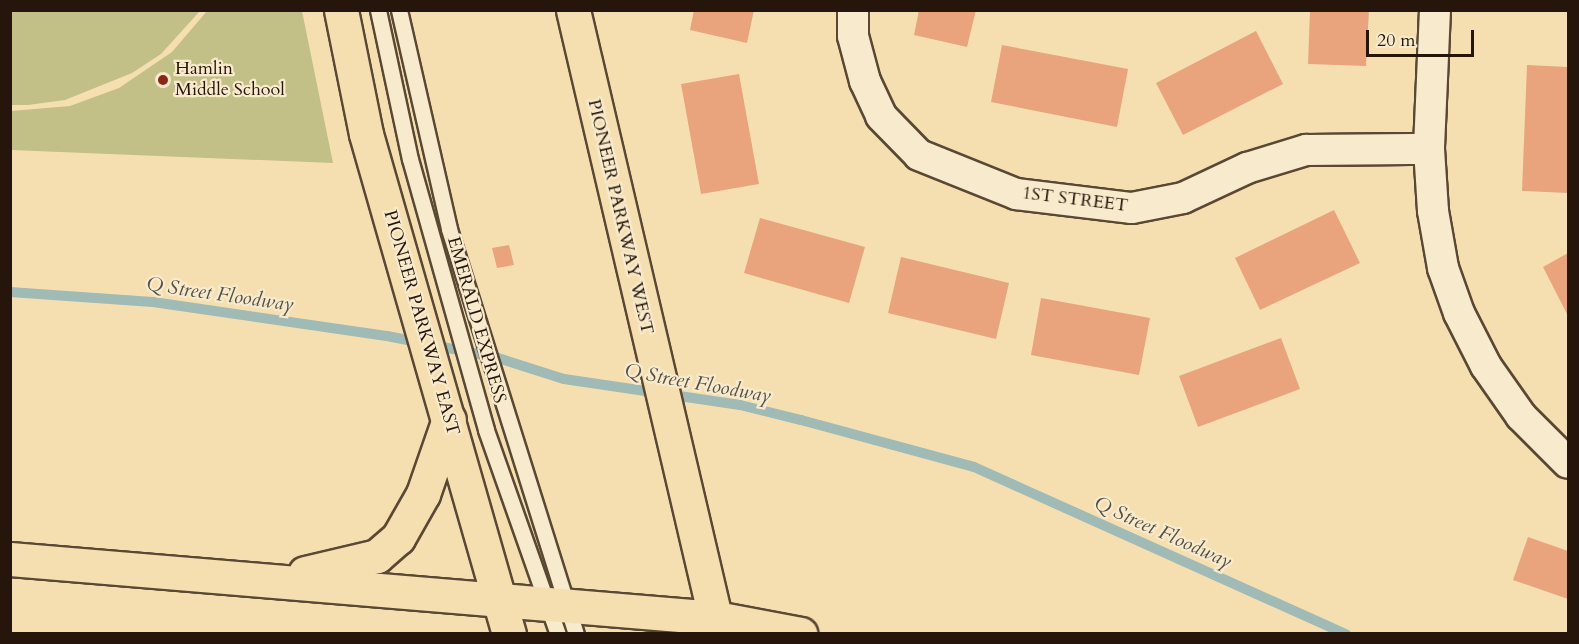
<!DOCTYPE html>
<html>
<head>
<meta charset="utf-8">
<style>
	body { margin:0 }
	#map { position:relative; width:1579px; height:644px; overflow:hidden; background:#f5dfb1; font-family:Cardo,serif }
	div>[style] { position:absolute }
	.green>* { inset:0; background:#c2c087 }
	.stream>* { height:10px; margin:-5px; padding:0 5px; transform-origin:5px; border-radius:5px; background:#a0bab6 }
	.building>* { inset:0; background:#e9a47d }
	.roads { filter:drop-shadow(2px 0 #5a4834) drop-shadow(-2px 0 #5a4834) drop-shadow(0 2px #5a4834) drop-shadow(0 -2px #5a4834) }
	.lane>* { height:15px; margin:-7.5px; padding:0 7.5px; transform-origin:7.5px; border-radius:7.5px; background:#f8eacc }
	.street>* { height:30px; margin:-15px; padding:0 15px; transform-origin:15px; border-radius:15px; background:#f8eacc }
	.primary>* { height:33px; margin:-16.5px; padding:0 16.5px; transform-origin:16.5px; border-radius:16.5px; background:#f5dfb1 }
	.highway>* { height:33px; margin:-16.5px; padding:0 16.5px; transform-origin:16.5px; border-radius:16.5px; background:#f5dfb1 }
	.dots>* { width:16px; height:16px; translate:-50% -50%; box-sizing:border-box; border:3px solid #f8eacc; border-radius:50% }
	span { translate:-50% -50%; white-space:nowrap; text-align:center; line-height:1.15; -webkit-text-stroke:4.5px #f8eacc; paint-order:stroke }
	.poi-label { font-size:18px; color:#26150a }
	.left { translate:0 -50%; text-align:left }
	.street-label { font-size:18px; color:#26150a }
	.water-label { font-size:20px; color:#514f46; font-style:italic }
	.frame { position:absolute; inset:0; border:12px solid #26150a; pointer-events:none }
	.scale { position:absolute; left:1366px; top:30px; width:108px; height:27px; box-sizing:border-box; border:3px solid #26150a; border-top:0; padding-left:8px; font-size:18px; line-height:21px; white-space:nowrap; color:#26150a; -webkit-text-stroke:4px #f8eacc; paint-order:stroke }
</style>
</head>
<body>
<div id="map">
	<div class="green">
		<div style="clip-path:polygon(11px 10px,200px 10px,200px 11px,161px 54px,132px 73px,65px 100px,28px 105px,11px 105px)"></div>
		<div style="clip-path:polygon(207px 11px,302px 11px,333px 163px,11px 150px,11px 111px,70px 106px,119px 88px,172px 52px)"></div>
	</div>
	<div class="stream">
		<div style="left:10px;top:292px;width:143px;rotate:4deg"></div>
		<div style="left:153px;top:302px;width:236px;rotate:8.3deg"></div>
		<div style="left:387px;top:336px;width:113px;rotate:11.2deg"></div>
		<div style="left:498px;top:358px;width:69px;rotate:17.7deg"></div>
		<div style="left:564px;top:379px;width:178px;rotate:8.4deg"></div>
		<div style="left:740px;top:405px;width:63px;rotate:13.8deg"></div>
		<div style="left:801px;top:420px;width:179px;rotate:15.2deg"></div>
		<div style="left:974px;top:467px;width:408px;rotate:24.2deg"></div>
	</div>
	<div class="building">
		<div style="clip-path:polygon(694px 10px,754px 10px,747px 43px,690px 30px)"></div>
		<div style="clip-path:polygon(919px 10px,976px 10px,967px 47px,914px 35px)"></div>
		<div style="clip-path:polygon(1310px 10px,1369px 10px,1366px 66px,1308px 64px)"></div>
		<div style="clip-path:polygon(1256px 31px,1283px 84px,1183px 135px,1156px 83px)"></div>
		<div style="clip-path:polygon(1002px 45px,1128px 69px,1117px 127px,991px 102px)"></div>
		<div style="clip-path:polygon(1527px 65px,1568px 67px,1568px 193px,1522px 191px)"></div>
		<div style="clip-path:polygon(739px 74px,759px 184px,701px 194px,681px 84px)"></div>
		<div style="clip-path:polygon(1334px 210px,1360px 263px,1260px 310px,1235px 258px)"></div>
		<div style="clip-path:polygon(760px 218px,865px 247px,849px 303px,744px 273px)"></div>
		<div style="clip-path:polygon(509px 245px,514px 265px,497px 268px,492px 248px)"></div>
		<div style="clip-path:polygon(1568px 253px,1568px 316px,1543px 267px)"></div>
		<div style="clip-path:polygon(901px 257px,1009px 283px,996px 339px,888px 313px)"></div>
		<div style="clip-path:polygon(1041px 298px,1150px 318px,1139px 375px,1031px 355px)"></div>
		<div style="clip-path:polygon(1281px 338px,1300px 389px,1198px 427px,1179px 376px)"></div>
		<div style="clip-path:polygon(1528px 537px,1568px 551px,1568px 599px,1513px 580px)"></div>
	</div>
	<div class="roads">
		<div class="lane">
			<div style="left:378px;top:10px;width:152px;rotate:77.9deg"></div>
			<div style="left:410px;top:159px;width:281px;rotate:74.3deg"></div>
			<div style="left:486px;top:430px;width:216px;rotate:70.6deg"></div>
			<div style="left:399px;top:10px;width:225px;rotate:77.1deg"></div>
			<div style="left:449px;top:229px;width:424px;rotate:72.6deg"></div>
		</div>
		<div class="street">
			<div style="left:853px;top:10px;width:26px;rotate:90deg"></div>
			<div style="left:853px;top:36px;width:47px;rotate:75.1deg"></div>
			<div style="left:865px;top:81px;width:38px;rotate:65deg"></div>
			<div style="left:881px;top:116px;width:54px;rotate:45.7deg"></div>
			<div style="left:919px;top:155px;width:105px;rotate:21.9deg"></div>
			<div style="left:1016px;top:194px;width:117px;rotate:6.9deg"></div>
			<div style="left:1132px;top:208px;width:52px;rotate:-11.1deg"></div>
			<div style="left:1183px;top:198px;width:71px;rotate:-25.1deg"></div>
			<div style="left:1247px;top:168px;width:62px;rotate:-17deg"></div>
			<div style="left:1306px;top:150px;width:123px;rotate:-0.5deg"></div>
			<div style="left:1435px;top:10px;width:139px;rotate:92.5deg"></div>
			<div style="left:1429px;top:149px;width:62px;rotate:86.3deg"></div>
			<div style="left:1433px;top:211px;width:58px;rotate:80deg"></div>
			<div style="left:1443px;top:268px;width:48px;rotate:70.4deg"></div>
			<div style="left:1459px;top:313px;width:59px;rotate:63deg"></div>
			<div style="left:1486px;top:366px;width:61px;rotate:55deg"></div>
			<div style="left:1521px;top:416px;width:66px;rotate:45deg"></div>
		</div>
		<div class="primary">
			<div style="left:341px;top:10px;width:126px;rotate:78.6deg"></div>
			<div style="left:366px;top:134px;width:520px;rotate:74.04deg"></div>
			<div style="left:573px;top:10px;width:641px;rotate:76.83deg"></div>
		</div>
		<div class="highway">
			<div style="left:10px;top:559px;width:708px;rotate:4.78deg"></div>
			<div style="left:716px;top:618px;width:86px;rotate:10.7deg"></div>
			<div style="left:305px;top:573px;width:74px;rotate:-13.3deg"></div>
			<div style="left:377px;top:556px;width:28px;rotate:-41deg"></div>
			<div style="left:398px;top:538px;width:51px;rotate:-60.4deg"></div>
			<div style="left:423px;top:494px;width:79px;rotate:-70.9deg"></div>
		</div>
	</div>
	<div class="dots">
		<div style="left:163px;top:80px;background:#8f2418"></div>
	</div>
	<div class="poi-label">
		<span class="left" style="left:175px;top:80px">Hamlin<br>Middle School</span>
	</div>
	<div class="street-label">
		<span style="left:1075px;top:200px;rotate:7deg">1ST STREET</span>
		<span style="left:620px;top:217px;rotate:77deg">PIONEER PARKWAY WEST</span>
		<span style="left:476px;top:320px;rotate:74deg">EMERALD EXPRESS</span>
		<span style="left:421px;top:323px;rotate:74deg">PIONEER PARKWAY EAST</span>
	</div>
	<div class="water-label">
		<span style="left:220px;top:294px;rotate:8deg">Q Street Floodway</span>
		<span style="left:698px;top:383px;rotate:10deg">Q Street Floodway</span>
		<span style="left:1163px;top:532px;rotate:24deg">Q Street Floodway</span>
	</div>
	<div class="frame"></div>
	<div class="scale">20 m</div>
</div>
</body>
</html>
